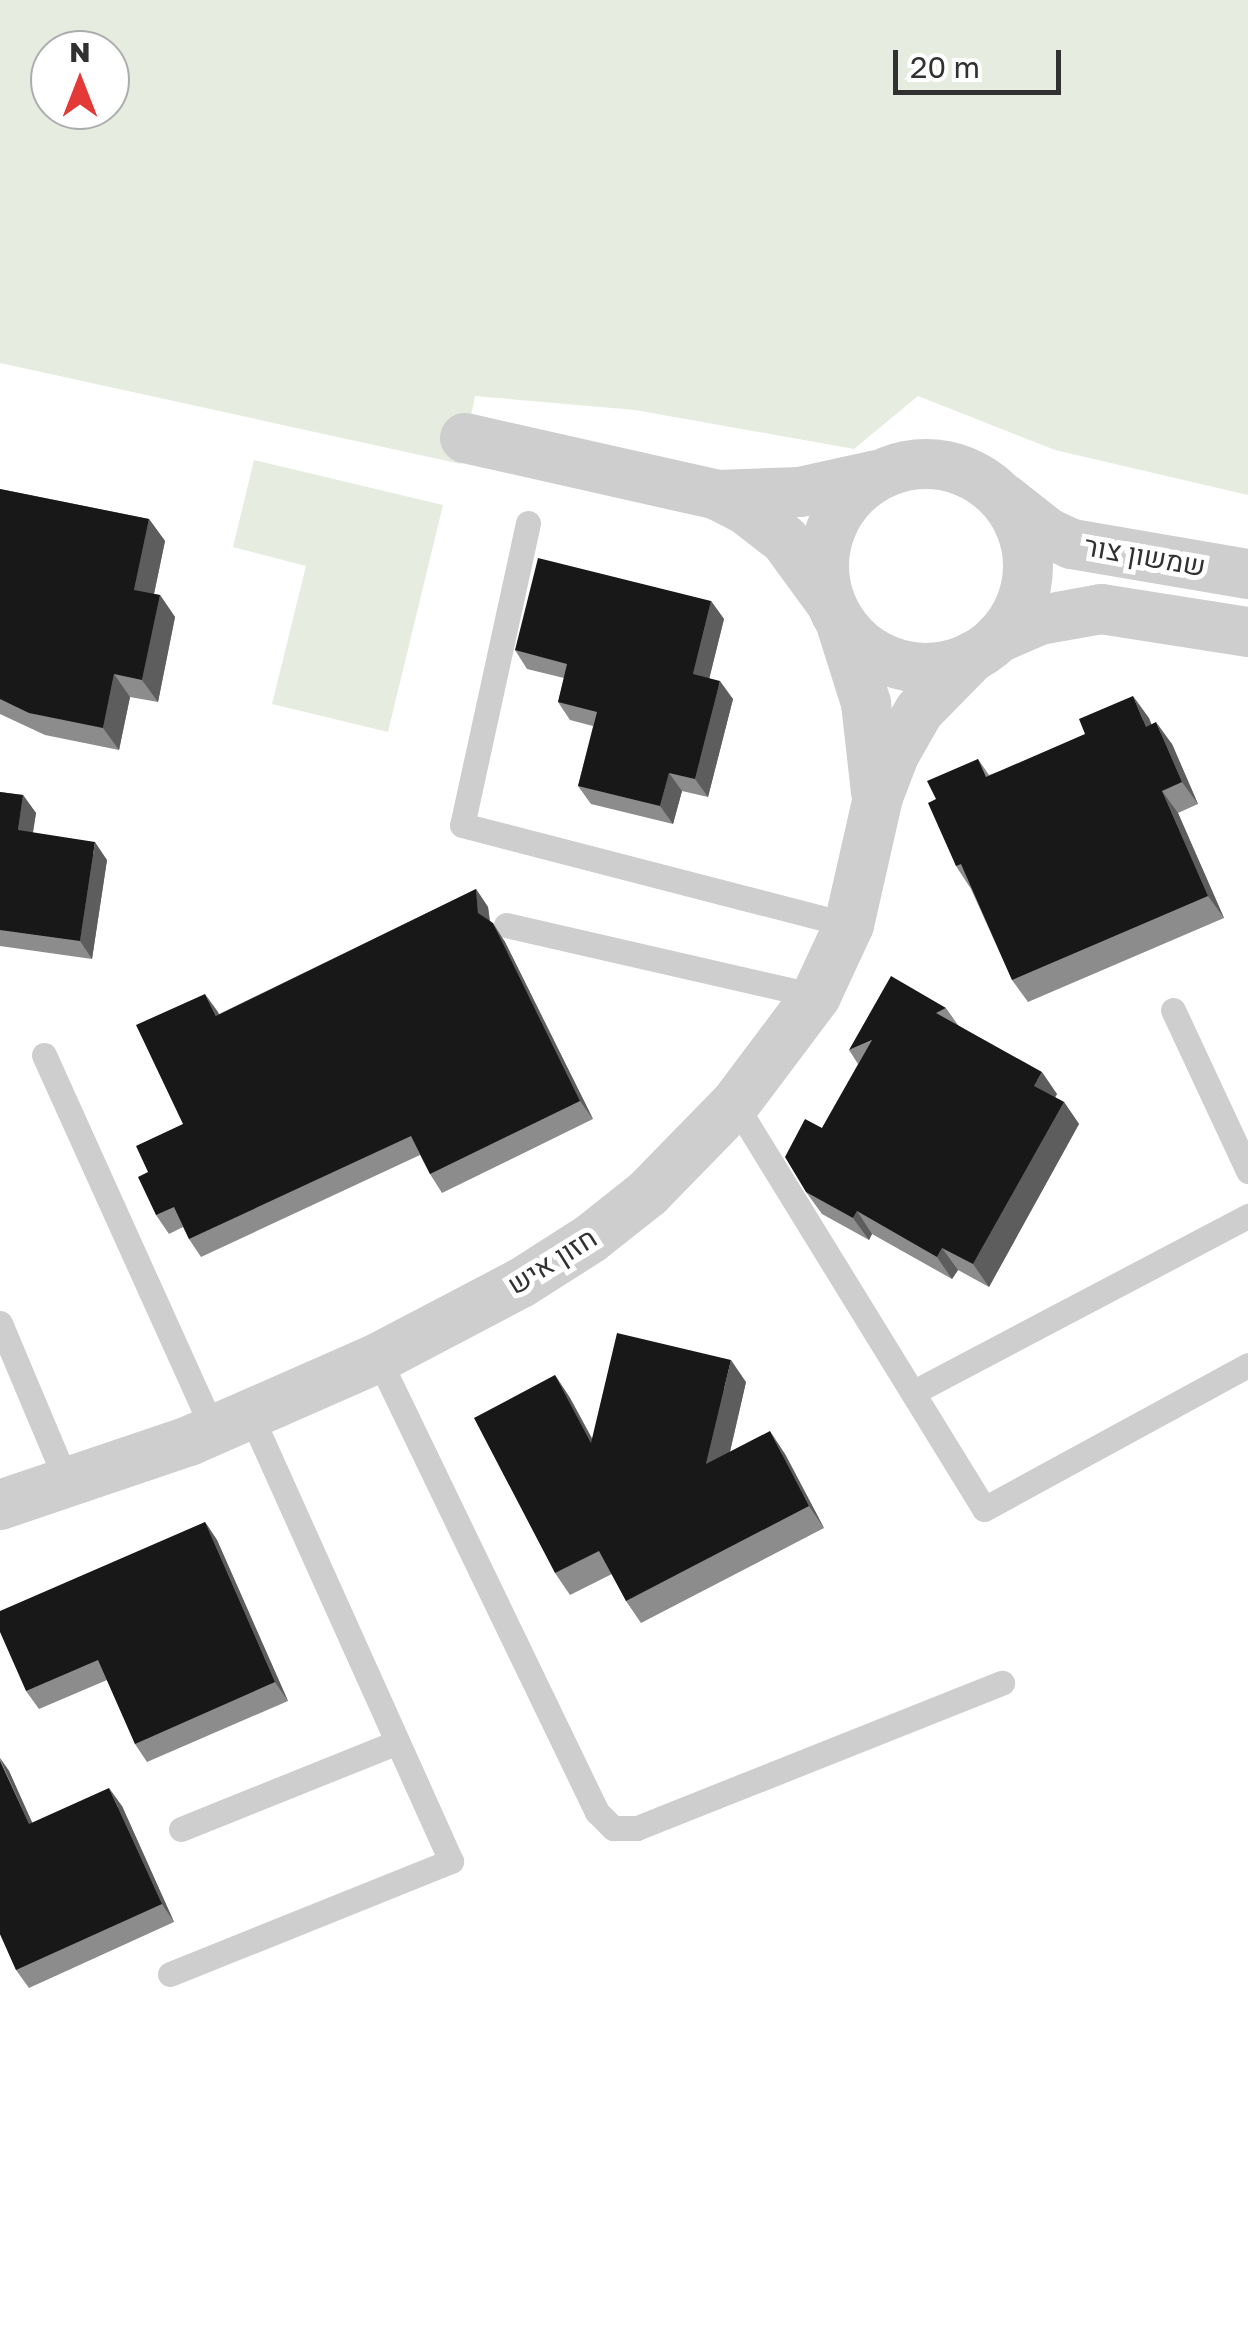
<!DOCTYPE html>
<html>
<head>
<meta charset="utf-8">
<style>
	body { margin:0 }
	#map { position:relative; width:1248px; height:2333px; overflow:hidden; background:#fff; font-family:"Golos Text",Heebo,sans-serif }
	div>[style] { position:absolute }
	.green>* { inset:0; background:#e6ede0 }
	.service>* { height:25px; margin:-12.5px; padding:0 12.5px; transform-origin:12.5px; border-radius:12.5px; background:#cecece }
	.minor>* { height:50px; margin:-25px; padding:0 25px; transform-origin:25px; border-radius:25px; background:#cecece }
	.minor>.ring { margin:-25px; padding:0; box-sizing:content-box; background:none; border:50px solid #cecece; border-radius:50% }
	.wall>* { inset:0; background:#8c8c8c }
	.shaded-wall>* { inset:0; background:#5d5d5d }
	.building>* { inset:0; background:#181818 }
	span { translate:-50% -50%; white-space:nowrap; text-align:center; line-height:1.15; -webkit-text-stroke:10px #fff; paint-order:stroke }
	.street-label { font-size:28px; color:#313131 }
	.north { position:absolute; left:30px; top:30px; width:100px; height:100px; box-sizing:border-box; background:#fff; border:2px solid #adadad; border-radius:50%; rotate:0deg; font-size:28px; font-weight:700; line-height:40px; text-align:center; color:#313131 }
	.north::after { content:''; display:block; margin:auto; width:35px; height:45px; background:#e43a37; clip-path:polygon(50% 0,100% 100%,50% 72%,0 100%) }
	.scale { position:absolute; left:893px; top:50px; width:168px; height:45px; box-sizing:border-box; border:5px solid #313131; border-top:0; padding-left:12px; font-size:30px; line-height:35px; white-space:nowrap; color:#313131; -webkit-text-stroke:8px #fff; paint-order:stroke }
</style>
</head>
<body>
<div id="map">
	<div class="green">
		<div style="clip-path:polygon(evenodd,0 0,1248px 0,1248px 495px,1055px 450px,918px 396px,854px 449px,635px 410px,475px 396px,461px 464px,0 363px,0 0,50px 50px,110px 50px,110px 110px,50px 110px,50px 50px)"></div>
		<div style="clip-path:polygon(254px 460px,443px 505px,388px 732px,272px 704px,306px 566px,233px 547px)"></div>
	</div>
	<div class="service">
		<div style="left:528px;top:523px;width:309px;rotate:102.3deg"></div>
		<div style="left:462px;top:825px;width:400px;rotate:14.5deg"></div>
		<div style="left:506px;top:925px;width:318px;rotate:12.9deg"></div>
		<div style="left:1173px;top:1010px;width:178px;rotate:65deg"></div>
		<div style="left:44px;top:1055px;width:413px;rotate:65.7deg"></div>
		<div style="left:735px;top:1104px;width:475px;rotate:58.4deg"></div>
		<div style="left:984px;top:1509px;width:301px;rotate:-28.6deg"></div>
		<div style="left:0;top:1323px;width:176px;rotate:67.2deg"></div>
		<div style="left:378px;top:1358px;width:504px;rotate:64.25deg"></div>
		<div style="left:597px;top:1812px;width:23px;rotate:45deg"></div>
		<div style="left:613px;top:1828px;width:24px"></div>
		<div style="left:637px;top:1828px;width:393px;rotate:-21.7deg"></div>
		<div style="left:914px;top:1392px;width:378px;rotate:-27.8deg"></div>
		<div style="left:181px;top:1829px;width:233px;rotate:-21.9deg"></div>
		<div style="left:170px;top:1974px;width:303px;rotate:-21.9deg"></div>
		<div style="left:451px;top:1861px;width:488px;rotate:-114.2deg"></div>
	</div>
	<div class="minor">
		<div style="left:465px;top:438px;width:258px;rotate:12.7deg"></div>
		<div style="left:717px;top:495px;width:83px;rotate:-2.1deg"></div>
		<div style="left:800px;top:492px;width:79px;rotate:-12.4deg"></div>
		<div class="ring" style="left:824px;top:464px;width:154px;height:154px"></div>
		<div style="left:717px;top:495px;width:33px;rotate:27deg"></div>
		<div style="left:746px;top:510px;width:49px;rotate:37.6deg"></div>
		<div style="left:785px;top:540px;width:73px;rotate:53.9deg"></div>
		<div style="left:1005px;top:499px;width:55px;rotate:38.3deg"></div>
		<div style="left:1048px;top:533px;width:26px;rotate:25deg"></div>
		<div style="left:1072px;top:544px;width:179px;rotate:9.7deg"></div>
		<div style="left:842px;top:627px;width:80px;rotate:72.5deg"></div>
		<div style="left:866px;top:703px;width:90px;rotate:83.6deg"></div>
		<div style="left:998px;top:638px;width:46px;rotate:-23.2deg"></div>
		<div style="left:1040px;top:620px;width:62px;rotate:-10.2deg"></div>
		<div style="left:1101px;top:609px;width:149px;rotate:8.9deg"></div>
		<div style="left:0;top:1505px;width:200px;rotate:-18.7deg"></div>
		<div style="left:189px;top:1441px;width:206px;rotate:-23.7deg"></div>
		<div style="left:378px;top:1358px;width:161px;rotate:-27.7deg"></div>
		<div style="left:521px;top:1283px;width:82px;rotate:-32.5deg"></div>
		<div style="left:590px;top:1239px;width:74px;rotate:-38.4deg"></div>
		<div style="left:648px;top:1193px;width:124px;rotate:-45.7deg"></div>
		<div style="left:735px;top:1104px;width:135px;rotate:-53.1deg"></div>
		<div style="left:816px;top:996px;width:78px;rotate:-65.1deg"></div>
		<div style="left:849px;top:925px;width:131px;rotate:-77.2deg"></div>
		<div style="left:878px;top:797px;width:45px;rotate:-69.1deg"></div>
		<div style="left:894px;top:755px;width:51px;rotate:-60.4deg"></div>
		<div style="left:919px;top:711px;width:77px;rotate:-45.5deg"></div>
	</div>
	<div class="wall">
		<div style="clip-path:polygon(0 489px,149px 519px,165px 541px,154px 594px,160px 595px,175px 617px,158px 702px,130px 697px,119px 750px,45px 735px,0 714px)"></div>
		<div style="clip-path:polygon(711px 601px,724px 619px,709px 678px,733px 699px,708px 797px,682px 791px,673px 824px,591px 804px,578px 786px,593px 726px,570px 720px,558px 702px,564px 678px,527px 669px,515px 650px)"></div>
		<div style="clip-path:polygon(1149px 718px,1151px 724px,1172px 744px,1198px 804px,1178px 813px,1224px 918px,1028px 1002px,1012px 980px,971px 889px,956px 866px,936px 799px,978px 759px,989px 775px)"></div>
		<div style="clip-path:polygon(0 792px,23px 795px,36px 813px,33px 833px,107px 860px,92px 959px,0 946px)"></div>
		<div style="clip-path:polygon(476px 889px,488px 907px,490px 921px,505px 942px,593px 1119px,442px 1193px,430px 1174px,420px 1155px,201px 1257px,189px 1239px,183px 1227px,169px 1234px,156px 1215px,148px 1172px,183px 1124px,219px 1014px)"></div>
		<div style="clip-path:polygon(946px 1008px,958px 1025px,1057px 1094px,1055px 1097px,1064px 1102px,1079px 1124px,989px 1287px,958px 1270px,952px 1279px,872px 1234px,869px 1240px,822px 1214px,806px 1192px,822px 1128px,858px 1064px,849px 1050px)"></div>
		<div style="clip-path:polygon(555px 1375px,570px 1398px,592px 1438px,746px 1382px,730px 1452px,785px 1454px,824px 1528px,641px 1623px,626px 1601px,612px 1574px,570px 1595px,555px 1573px)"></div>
		<div style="clip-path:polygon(205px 1522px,217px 1540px,288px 1701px,147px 1762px,135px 1744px,107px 1680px,39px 1709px,26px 1691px)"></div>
		<div style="clip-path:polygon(0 1758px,9px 1771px,32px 1823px,122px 1806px,174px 1922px,29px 1988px,16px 1970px,0 1934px)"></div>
	</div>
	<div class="shaded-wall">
		<div style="clip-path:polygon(149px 519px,165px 541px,150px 613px,134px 590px)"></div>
		<div style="clip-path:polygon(160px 595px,175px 617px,158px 702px,142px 680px)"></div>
		<div style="clip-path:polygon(711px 601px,724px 619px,706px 692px,693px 674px)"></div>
		<div style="clip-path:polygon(114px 674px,130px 697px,119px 750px,103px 728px)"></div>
		<div style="clip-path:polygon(720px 681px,733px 699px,708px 797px,695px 779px)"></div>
		<div style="clip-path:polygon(1133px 696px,1149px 718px,1161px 749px,1146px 727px)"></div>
		<div style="clip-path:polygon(1156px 722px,1172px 744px,1198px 804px,1182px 782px)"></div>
		<div style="clip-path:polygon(669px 773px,682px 791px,673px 824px,660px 806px)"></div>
		<div style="clip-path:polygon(1162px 791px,1178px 813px,1224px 918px,1208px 896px)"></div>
		<div style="clip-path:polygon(23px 795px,36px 813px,30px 849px,18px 830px)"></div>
		<div style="clip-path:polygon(95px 842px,107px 860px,92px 959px,80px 941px)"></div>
		<div style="clip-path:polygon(476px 889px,488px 907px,491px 931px,478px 913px)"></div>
		<div style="clip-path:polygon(493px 923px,505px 942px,593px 1119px,580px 1101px)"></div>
		<div style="clip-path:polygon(205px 994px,218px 1012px,228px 1034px,216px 1016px)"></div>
		<div style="clip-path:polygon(1042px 1072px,1057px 1094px,1049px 1108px,1034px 1086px)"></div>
		<div style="clip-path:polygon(1064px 1102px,1079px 1124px,989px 1287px,973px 1264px)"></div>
		<div style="clip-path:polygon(857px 1211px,872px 1234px,869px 1240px,853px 1218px)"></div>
		<div style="clip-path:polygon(942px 1248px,958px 1270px,952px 1279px,937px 1257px)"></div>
		<div style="clip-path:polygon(731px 1360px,746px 1382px,722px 1486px,706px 1464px)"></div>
		<div style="clip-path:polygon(555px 1375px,570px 1398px,606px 1465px,591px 1443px)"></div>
		<div style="clip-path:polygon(770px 1431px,785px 1454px,824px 1528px,809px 1506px)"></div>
		<div style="clip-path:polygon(205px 1522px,217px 1540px,288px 1701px,275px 1682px)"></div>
		<div style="clip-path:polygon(0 1758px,9px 1771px,41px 1842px,29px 1824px)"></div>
		<div style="clip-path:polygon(109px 1788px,122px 1806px,174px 1922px,162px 1904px)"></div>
	</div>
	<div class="building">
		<div style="clip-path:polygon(0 489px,149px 519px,134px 590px,160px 595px,142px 680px,114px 674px,103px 728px,29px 713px,0 699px)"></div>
		<div style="clip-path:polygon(538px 558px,711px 601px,693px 674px,720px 681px,695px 779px,669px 773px,660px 806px,578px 786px,597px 712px,558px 702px,567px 664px,515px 650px)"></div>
		<div style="clip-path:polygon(1133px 696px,1146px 727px,1156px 722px,1182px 782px,1162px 791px,1208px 896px,1012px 980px,961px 864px,956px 866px,928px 803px,936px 799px,927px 781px,978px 759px,986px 777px,1085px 734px,1079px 719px)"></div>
		<div style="clip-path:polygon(0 792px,23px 795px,18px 830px,95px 842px,80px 941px,0 930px)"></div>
		<div style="clip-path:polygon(476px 889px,478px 913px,493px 923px,580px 1101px,430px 1174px,411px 1136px,189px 1239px,174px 1207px,156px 1215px,138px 1177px,148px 1172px,136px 1146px,183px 1124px,136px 1025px,205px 994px,216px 1016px)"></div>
		<div style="clip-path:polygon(891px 976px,946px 1008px,936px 1013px,1042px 1072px,1034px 1086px,1064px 1102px,973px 1264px,942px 1248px,937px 1257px,857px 1211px,853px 1218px,806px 1192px,785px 1157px,805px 1119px,822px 1128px,872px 1040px,849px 1050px)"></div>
		<div style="clip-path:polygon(617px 1333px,731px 1360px,706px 1464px,770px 1431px,809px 1506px,626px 1601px,599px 1551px,555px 1573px,474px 1418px,555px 1375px,591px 1443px)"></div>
		<div style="clip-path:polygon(205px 1522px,275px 1682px,135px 1744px,98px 1660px,26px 1691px,0 1632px,0 1611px)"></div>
		<div style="clip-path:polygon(0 1761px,29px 1824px,109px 1788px,162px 1904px,16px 1970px,0 1934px)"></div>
	</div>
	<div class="street-label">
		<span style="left:1145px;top:556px;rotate:10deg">שמשון צור</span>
		<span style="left:552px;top:1261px;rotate:-32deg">חזון איש</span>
	</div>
	<div class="north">N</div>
	<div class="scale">20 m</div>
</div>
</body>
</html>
